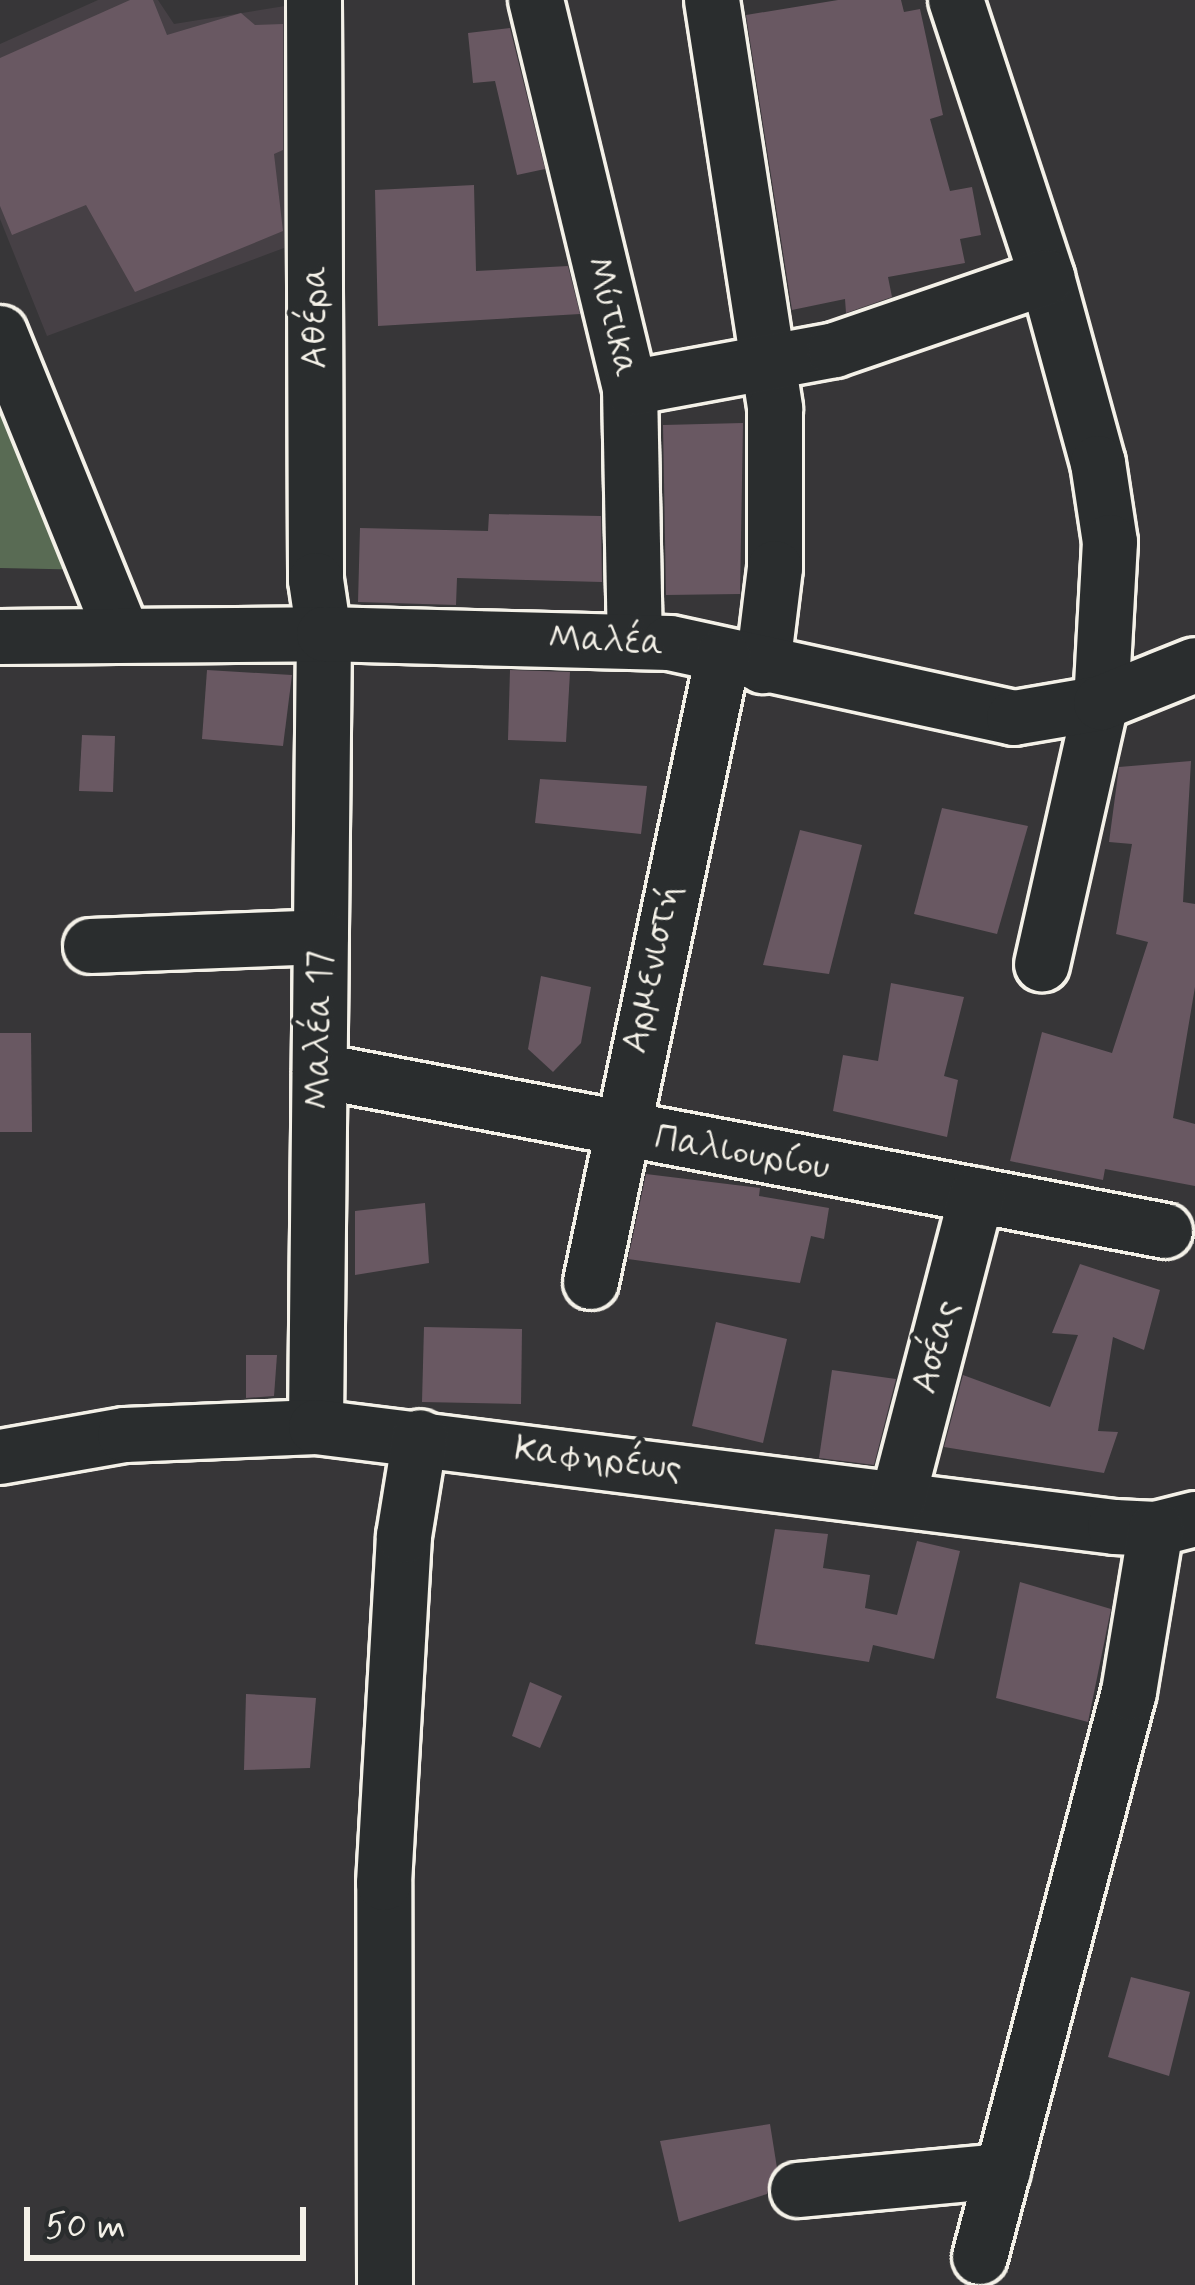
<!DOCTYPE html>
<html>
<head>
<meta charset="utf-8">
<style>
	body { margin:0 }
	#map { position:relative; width:1195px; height:2285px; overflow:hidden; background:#373638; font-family:Mynerve,sans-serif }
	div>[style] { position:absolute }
	.built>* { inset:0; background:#464045 }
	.green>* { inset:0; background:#596b54 }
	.building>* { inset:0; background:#695862 }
	.roads { filter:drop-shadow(3px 0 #f4f1e8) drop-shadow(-3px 0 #f4f1e8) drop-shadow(0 3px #f4f1e8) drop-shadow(0 -3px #f4f1e8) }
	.minor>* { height:54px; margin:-27px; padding:0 27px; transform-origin:27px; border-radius:27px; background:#2a2d2e }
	span { translate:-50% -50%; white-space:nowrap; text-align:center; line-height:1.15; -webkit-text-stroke:9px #2a2d2e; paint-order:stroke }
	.street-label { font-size:36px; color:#f4f1e8 }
	.scale { position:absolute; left:24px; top:2207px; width:282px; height:54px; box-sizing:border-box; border:6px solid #f4f1e8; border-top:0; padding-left:15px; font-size:36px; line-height:42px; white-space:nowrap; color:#f4f1e8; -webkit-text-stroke:9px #2a2d2e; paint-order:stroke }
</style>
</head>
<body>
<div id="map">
	<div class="built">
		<div style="clip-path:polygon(98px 0,158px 0,174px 24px,291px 5px,284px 248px,47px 336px,0 219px,0 44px)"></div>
	</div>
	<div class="green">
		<div style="clip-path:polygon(0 320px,97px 570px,0 568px)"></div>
	</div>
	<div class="building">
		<div style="clip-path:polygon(130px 0,153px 0,167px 35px,241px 13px,255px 25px,283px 24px,283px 150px,274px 154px,283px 231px,135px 292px,86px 205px,12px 235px,0 206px,0 58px)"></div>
		<div style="clip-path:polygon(838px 0,901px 0,904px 12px,920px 9px,943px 115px,930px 119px,950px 191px,972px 187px,981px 235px,960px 239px,965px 263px,888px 277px,892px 297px,846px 313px,845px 299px,792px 310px,746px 15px)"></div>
		<div style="clip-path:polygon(510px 28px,545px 169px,517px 175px,495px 81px,473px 83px,468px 33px)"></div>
		<div style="clip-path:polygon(474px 185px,476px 271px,568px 266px,580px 314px,378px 326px,375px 190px)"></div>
		<div style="clip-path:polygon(743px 423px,740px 594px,666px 595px,663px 425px)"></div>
		<div style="clip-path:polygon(489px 514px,601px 516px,602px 582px,457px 578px,456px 605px,358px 602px,360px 528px,488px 531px)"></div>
		<div style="clip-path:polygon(207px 670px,292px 675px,283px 746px,202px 739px)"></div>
		<div style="clip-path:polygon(510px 670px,570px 672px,566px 742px,508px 740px)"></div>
		<div style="clip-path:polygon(82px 735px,115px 736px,113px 792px,79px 791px)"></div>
		<div style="clip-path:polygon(1191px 761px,1183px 902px,1195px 904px,1195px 987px,1173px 1118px,1195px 1124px,1195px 1186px,1105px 1169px,1103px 1180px,1010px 1161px,1042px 1032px,1112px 1053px,1148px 942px,1116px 934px,1132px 844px,1109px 842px,1119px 767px)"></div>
		<div style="clip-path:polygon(540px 779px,647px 786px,641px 834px,535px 823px)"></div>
		<div style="clip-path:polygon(942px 808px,1028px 826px,997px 934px,914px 914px)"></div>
		<div style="clip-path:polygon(800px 830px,862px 845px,829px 974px,763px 965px)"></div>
		<div style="clip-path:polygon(541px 976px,591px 987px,581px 1043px,553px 1072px,528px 1049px)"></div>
		<div style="clip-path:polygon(891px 983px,964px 997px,944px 1076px,958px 1080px,947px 1137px,833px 1111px,843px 1055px,878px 1061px)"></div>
		<div style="clip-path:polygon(0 1033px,31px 1033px,32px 1132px,0 1132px)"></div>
		<div style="clip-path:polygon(646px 1174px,760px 1188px,759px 1196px,829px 1208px,824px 1239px,811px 1236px,800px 1283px,628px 1259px)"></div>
		<div style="clip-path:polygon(425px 1203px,429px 1263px,355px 1275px,355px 1211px)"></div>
		<div style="clip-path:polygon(1080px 1264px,1160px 1290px,1144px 1350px,1113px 1337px,1098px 1431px,1118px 1432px,1104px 1473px,944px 1447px,963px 1375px,1050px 1407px,1078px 1335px,1052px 1333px)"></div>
		<div style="clip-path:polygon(716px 1322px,787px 1339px,763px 1443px,692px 1426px)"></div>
		<div style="clip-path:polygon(424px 1327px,522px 1329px,521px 1404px,422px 1402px)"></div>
		<div style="clip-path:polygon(246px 1355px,277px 1355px,274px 1396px,246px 1398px)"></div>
		<div style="clip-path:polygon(832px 1370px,896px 1379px,874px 1465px,819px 1458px)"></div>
		<div style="clip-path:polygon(775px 1529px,828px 1534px,823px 1568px,870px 1575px,865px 1608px,897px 1615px,917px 1541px,960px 1551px,934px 1659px,873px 1645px,869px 1662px,755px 1644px)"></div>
		<div style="clip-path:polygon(1020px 1582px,1111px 1609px,1088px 1722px,996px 1698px)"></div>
		<div style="clip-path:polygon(530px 1682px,562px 1696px,540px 1748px,512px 1736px)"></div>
		<div style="clip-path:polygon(246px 1694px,316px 1698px,310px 1768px,244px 1770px)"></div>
		<div style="clip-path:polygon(1131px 1977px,1190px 1992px,1169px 2076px,1108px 2057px)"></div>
		<div style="clip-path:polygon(770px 2124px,777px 2168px,767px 2194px,679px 2222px,660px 2141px)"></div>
	</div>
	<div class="roads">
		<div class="minor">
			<div style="left:314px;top:0;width:580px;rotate:89.8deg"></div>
			<div style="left:316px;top:580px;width:55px;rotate:81.6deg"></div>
			<div style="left:324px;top:634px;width:793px;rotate:90.58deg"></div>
			<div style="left:536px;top:0;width:399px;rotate:76.4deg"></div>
			<div style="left:630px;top:388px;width:253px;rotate:88.9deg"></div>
			<div style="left:712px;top:0;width:414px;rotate:81.2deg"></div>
			<div style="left:775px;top:409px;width:159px;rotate:90deg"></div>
			<div style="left:775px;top:568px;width:99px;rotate:97deg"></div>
			<div style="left:956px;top:0;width:292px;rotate:71.8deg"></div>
			<div style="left:1047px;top:277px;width:193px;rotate:74.7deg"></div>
			<div style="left:1098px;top:463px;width:80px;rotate:81.4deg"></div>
			<div style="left:1110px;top:542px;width:161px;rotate:93.2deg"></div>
			<div style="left:1101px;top:703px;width:268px;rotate:102.7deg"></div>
			<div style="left:0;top:333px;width:325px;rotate:67.9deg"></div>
			<div style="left:630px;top:388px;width:208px;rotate:-10.5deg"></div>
			<div style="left:835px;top:350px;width:224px;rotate:-19deg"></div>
			<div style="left:0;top:637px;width:324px;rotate:-0.5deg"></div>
			<div style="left:324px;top:634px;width:346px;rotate:1.5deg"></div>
			<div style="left:670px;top:643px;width:352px;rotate:12.3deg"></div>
			<div style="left:1014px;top:718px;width:88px;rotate:-9.8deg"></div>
			<div style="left:1101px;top:703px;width:101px;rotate:-22deg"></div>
			<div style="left:91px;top:946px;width:230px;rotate:-2.2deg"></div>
			<div style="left:320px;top:1071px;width:860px;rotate:10.72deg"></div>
			<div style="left:591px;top:1282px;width:640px;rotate:-78.09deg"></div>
			<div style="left:0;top:1457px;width:127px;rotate:-10deg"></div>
			<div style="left:125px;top:1435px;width:191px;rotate:-2.4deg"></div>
			<div style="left:316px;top:1427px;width:805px;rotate:7.13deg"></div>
			<div style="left:1115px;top:1527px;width:41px;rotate:2.8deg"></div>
			<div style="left:1156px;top:1529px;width:40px;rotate:-14.4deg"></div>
			<div style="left:898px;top:1498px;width:313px;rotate:-75.4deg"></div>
			<div style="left:798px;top:2190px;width:206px;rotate:-5.3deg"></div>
			<div style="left:980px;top:2257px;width:584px;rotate:-75.23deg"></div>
			<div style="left:1129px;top:1692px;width:165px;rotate:-80.6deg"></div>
			<div style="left:385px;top:2285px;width:402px;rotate:-90.1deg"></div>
			<div style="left:384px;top:1883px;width:348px;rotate:-86.7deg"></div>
			<div style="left:404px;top:1536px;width:100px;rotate:-80.8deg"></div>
		</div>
	</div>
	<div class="street-label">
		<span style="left:316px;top:317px;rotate:-90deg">Αθέρα</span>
		<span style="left:611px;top:317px;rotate:76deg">Μύτικα</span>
		<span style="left:606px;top:642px;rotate:3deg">Μαλέα</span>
		<span style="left:653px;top:969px;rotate:-78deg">Αρμενιστή</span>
		<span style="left:320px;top:1030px;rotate:-89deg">Μαλέα 17</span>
		<span style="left:742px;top:1154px;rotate:10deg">Παλιουρίου</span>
		<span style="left:937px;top:1347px;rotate:-75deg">Ασέας</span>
		<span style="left:598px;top:1460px;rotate:7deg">Καφηρέως</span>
	</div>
	<div class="scale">50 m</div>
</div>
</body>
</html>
